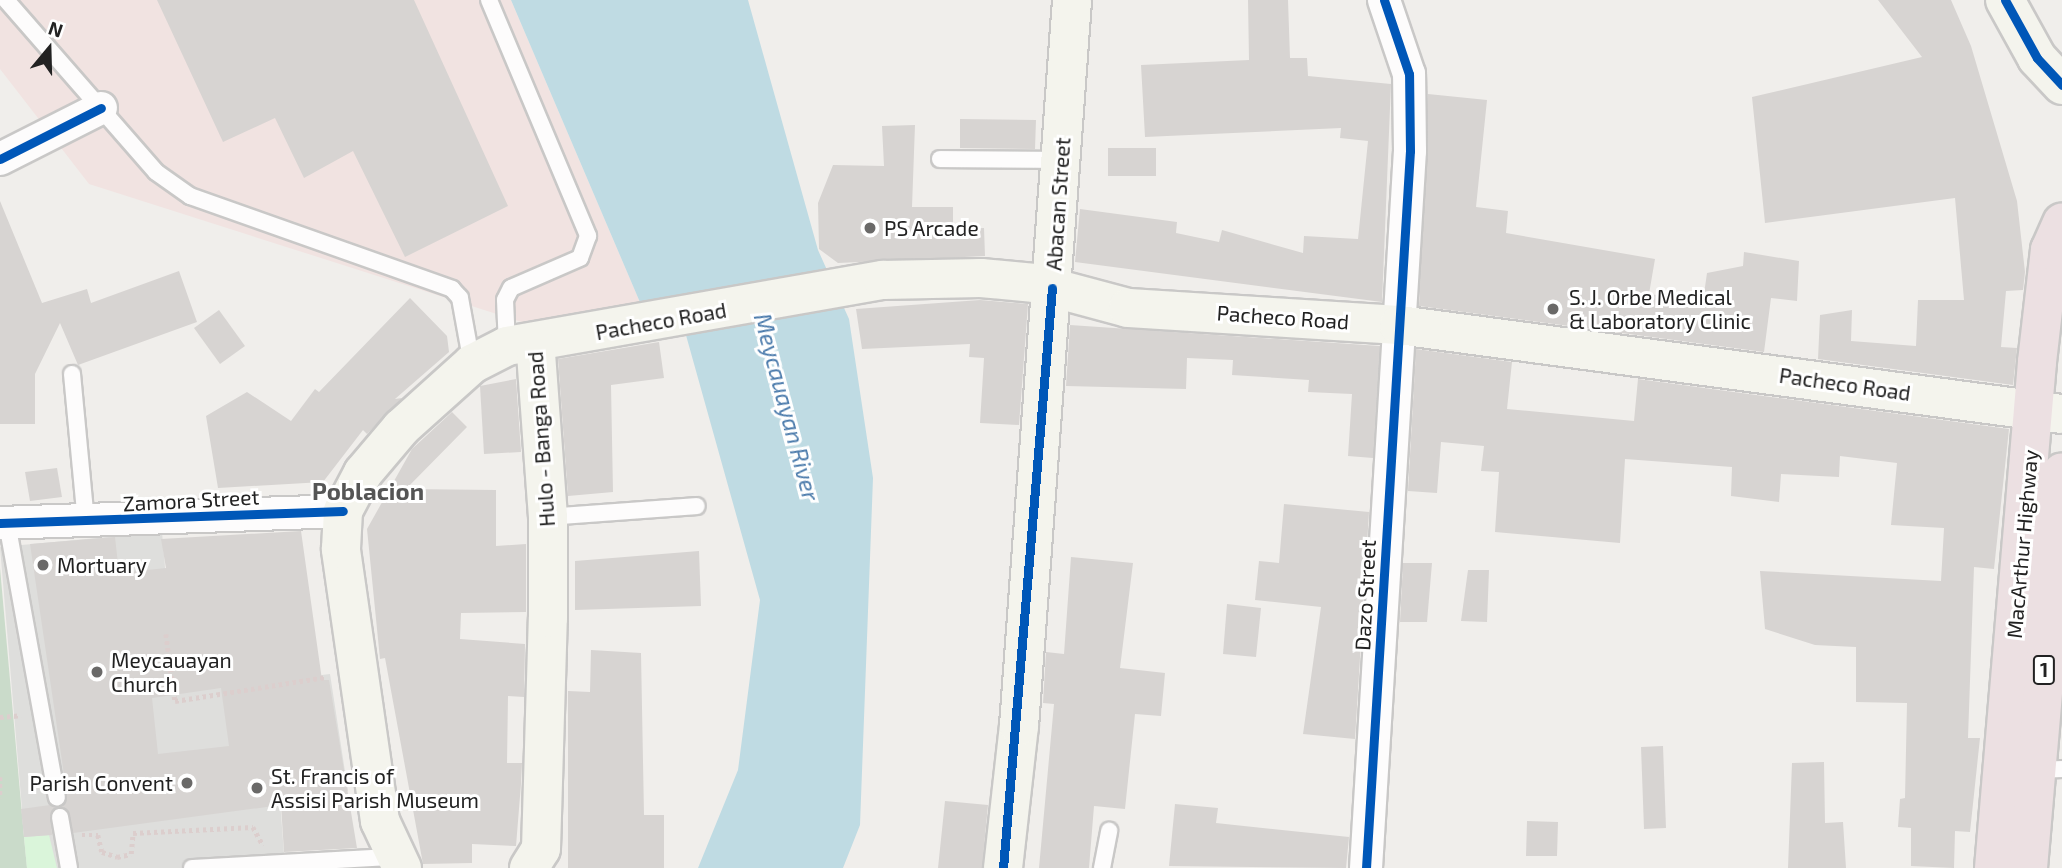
<!DOCTYPE html>
<html>
<head>
<meta charset="utf-8">
<style>
	body { margin:0 }
	#map { position:relative; width:2062px; height:868px; overflow:hidden; background:#f0eeeb; font-family:"Exo 2",sans-serif }
	div>[style] { position:absolute }
	.commercial>* { inset:0; background:#f1e3e1 }
	.religious>* { inset:0; background:#dededc }
	.cemetery>* { inset:0; background:#cadbca }
	.park>* { inset:0; background:#daf5da }
	.water>* { inset:0; background:#bfdbe3 }
	.building>* { inset:0; background:#d7d4d2 }
	.path>* { height:4.5px; margin-top:-2.25px; transform-origin:0; background:repeating-linear-gradient(90deg,#dccecd 0 3.5px,transparent 0 7px) }
	.roads { filter:drop-shadow(2px 0 #c9c8c7) drop-shadow(-2px 0 #c9c8c7) drop-shadow(0 2px #c9c8c7) drop-shadow(0 -2px #c9c8c7) }
	.lane>* { height:16px; margin:-8px; padding:0 8px; transform-origin:8px; border-radius:8px; background:#fdfcfc }
	.street>* { height:32px; margin:-16px; padding:0 16px; transform-origin:16px; border-radius:16px; background:#fdfcfc }
	.secondary>* { height:38px; margin:-19px; padding:0 19px; transform-origin:19px; border-radius:19px; background:#f4f4ed }
	.highway>* { height:38px; margin:-19px; padding:0 19px; transform-origin:19px; border-radius:19px; background:#ece0e2 }
	.cycleway>* { height:9px; margin:-4.5px; padding:0 4.5px; transform-origin:4.5px; border-radius:4.5px; background:#0057b8 }
	.dots>* { width:19px; height:19px; translate:-50% -50%; box-sizing:border-box; border:4px solid #fff; border-radius:50% }
	span { translate:-50% -50%; white-space:nowrap; text-align:center; line-height:1.15; -webkit-text-stroke:6px #fff; paint-order:stroke }
	.shield-label span { padding:2px 5px; background:#fff; border:2px solid; border-radius:5px; -webkit-text-stroke-width:0 }
	.shield-label { font-size:19px; color:#222; font-weight:700 }
	.street-label { font-size:21px; color:#222 }
	.poi-label { font-size:21px; color:#222 }
	.left { translate:0 -50%; text-align:left }
	.right { translate:-100% -50%; text-align:right }
	.water-label { font-size:23px; color:#4a7aab; font-style:italic }
	.quarter-label { font-size:24px; color:#555; font-weight:700 }
	.north { position:absolute; left:14px; top:14px; width:70px; height:70px; -webkit-text-stroke:5px #fff; paint-order:stroke; rotate:19deg; font-size:19px; font-weight:700; line-height:28px; text-align:center; color:#222 }
	.north::after { content:''; display:block; margin:auto; width:24px; height:32px; background:#222; clip-path:polygon(50% 0,100% 100%,50% 72%,0 100%) }
</style>
</head>
<body>
<div id="map">
	<div class="commercial">
		<div style="clip-path:polygon(0 0,511px 0,642px 307px,531px 325px,89px 184px,0 69px)"></div>
	</div>
	<div class="religious">
		<div style="clip-path:polygon(162px 532px,166px 579px,251px 684px,330px 674px,348px 791px,280px 801px,285px 868px,27px 868px,0 547px)"></div>
	</div>
	<div class="cemetery">
		<div style="clip-path:polygon(0 568px,24px 837px,27px 868px,0 868px)"></div>
	</div>
	<div class="park">
		<div style="clip-path:polygon(49px 835px,57px 868px,27px 868px,24px 837px)"></div>
	</div>
	<div class="water">
		<div style="clip-path:polygon(511px 0,748px 0,818px 250px,849px 319px,873px 478px,860px 825px,843px 868px,698px 868px,738px 770px,760px 600px,677px 303px,642px 307px)"></div>
	</div>
	<div class="building">
		<div style="clip-path:polygon(157px 0,414px 0,508px 206px,405px 257px,353px 151px,304px 178px,275px 118px,223px 142px)"></div>
		<div style="clip-path:polygon(1248px 0,1288px 0,1290px 58px,1307px 58px,1308px 76px,1391px 84px,1382px 302px,1075px 262px,1080px 209px,1177px 222px,1176px 233px,1219px 242px,1222px 230px,1303px 253px,1304px 236px,1358px 239px,1368px 141px,1340px 138px,1341px 128px,1145px 137px,1141px 65px,1249px 60px)"></div>
		<div style="clip-path:polygon(1878px 0,1951px 0,1971px 46px,2017px 201px,2025px 272px,2023px 290px,2006px 291px,2001px 347px,2017px 348px,2013px 385px,1818px 359px,1820px 315px,1852px 310px,1851px 341px,1916px 346px,1918px 300px,1964px 300px,1955px 198px,1765px 223px,1752px 97px,1922px 57px)"></div>
		<div style="clip-path:polygon(1428px 94px,1487px 100px,1476px 207px,1508px 211px,1506px 233px,1655px 259px,1649px 294px,1703px 301px,1707px 273px,1743px 266px,1744px 252px,1799px 261px,1797px 301px,1771px 298px,1764px 352px,1419px 306px)"></div>
		<div style="clip-path:polygon(960px 119px,1036px 120px,1035px 149px,960px 148px)"></div>
		<div style="clip-path:polygon(915px 125px,912px 207px,953px 207px,953px 229px,984px 228px,985px 256px,838px 263px,819px 249px,818px 203px,833px 165px,884px 166px,882px 126px)"></div>
		<div style="clip-path:polygon(1108px 148px,1156px 148px,1156px 176px,1108px 176px)"></div>
		<div style="clip-path:polygon(0 201px,42px 303px,87px 289px,91px 303px,179px 271px,197px 322px,78px 365px,60px 323px,35px 374px,35px 424px,0 424px)"></div>
		<div style="clip-path:polygon(410px 298px,447px 336px,449px 352px,395px 399px,402px 398px,367px 434px,363px 430px,323px 482px,218px 488px,206px 416px,247px 392px,291px 421px,315px 389px,319px 392px)"></div>
		<div style="clip-path:polygon(980px 300px,1028px 304px,1019px 425px,980px 423px,984px 358px,969px 357px,970px 344px,862px 349px,856px 309px)"></div>
		<div style="clip-path:polygon(219px 310px,245px 346px,220px 364px,194px 328px)"></div>
		<div style="clip-path:polygon(1070px 325px,1380px 346px,1373px 458px,1348px 456px,1352px 394px,1308px 392px,1309px 380px,1232px 375px,1233px 360px,1187px 358px,1186px 389px,1066px 386px)"></div>
		<div style="clip-path:polygon(659px 342px,664px 378px,611px 385px,613px 492px,568px 496px,558px 359px)"></div>
		<div style="clip-path:polygon(1416px 349px,1512px 362px,1507px 409px,1634px 421px,1638px 379px,2009px 429px,1994px 569px,1974px 567px,1968px 738px,1980px 738px,1970px 832px,1955px 831px,1954px 868px,1911px 866px,1911px 828px,1898px 827px,1900px 799px,1905px 798px,1907px 703px,1856px 702px,1856px 647px,1815px 645px,1765px 629px,1760px 571px,1941px 581px,1944px 528px,1891px 525px,1897px 463px,1840px 456px,1839px 477px,1781px 474px,1779px 502px,1731px 496px,1732px 467px,1625px 459px,1620px 543px,1495px 532px,1499px 472px,1481px 471px,1484px 446px,1441px 442px,1437px 493px,1408px 491px)"></div>
		<div style="clip-path:polygon(516px 379px,521px 452px,484px 454px,480px 386px)"></div>
		<div style="clip-path:polygon(452px 412px,467px 427px,406px 489px,496px 490px,496px 546px,526px 544px,526px 612px,461px 613px,460px 639px,525px 644px,524px 697px,508px 696px,507px 763px,522px 763px,521px 784px,516px 846px,472px 844px,472px 863px,423px 864px,385px 658px,380px 659px,367px 529px,412px 449px)"></div>
		<div style="clip-path:polygon(57px 468px,62px 497px,30px 501px,25px 472px)"></div>
		<div style="clip-path:polygon(1284px 504px,1369px 512px,1355px 739px,1303px 734px,1321px 607px,1255px 600px,1259px 561px,1279px 563px)"></div>
		<div style="clip-path:polygon(evenodd,301px 531px,322px 680px,329px 680px,357px 848px,284px 852px,281px 805px,73px 833px,68px 811px,60px 807px,67px 795px,30px 544px,115px 537px,119px 573px,166px 568px,161px 539px,301px 531px,221px 688px,229px 746px,158px 754px,152px 698px,221px 688px)"></div>
		<div style="clip-path:polygon(699px 551px,701px 606px,575px 610px,575px 561px)"></div>
		<div style="clip-path:polygon(1071px 557px,1133px 563px,1120px 668px,1165px 673px,1161px 716px,1135px 714px,1125px 809px,1094px 806px,1089px 868px,1039px 868px,1054px 704px,1043px 703px,1046px 652px,1064px 654px)"></div>
		<div style="clip-path:polygon(1403px 563px,1432px 563px,1427px 622px,1400px 622px)"></div>
		<div style="clip-path:polygon(1468px 570px,1489px 570px,1487px 622px,1461px 621px)"></div>
		<div style="clip-path:polygon(1227px 604px,1261px 608px,1256px 657px,1223px 654px)"></div>
		<div style="clip-path:polygon(591px 650px,641px 653px,644px 815px,664px 815px,664px 868px,568px 868px,568px 691px,590px 692px)"></div>
		<div style="clip-path:polygon(1663px 746px,1666px 828px,1644px 829px,1641px 747px)"></div>
		<div style="clip-path:polygon(1824px 762px,1825px 823px,1843px 822px,1846px 868px,1788px 868px,1792px 763px)"></div>
		<div style="clip-path:polygon(945px 801px,988px 805px,982px 868px,938px 868px)"></div>
		<div style="clip-path:polygon(1175px 804px,1218px 808px,1216px 823px,1349px 837px,1346px 868px,1169px 866px)"></div>
		<div style="clip-path:polygon(50px 805px,57px 807px,50px 814px,52px 835px,24px 837px,21px 809px)"></div>
		<div style="clip-path:polygon(1527px 821px,1558px 822px,1557px 856px,1526px 856px)"></div>
	</div>
	<div class="path">
		<div style="left:166px;top:634px;width:68px;rotate:82.3deg"></div>
		<div style="left:175px;top:701px;width:153px;rotate:-9deg"></div>
		<div style="left:0;top:717px;width:21px;rotate:-5deg"></div>
		<div style="left:0;top:777px;width:21px;rotate:90deg"></div>
		<div style="left:82px;top:835px;width:16px"></div>
		<div style="left:98px;top:835px;width:17px;rotate:77deg"></div>
		<div style="left:102px;top:852px;width:16px;rotate:18deg"></div>
		<div style="left:117px;top:857px;width:14px;rotate:-12deg"></div>
		<div style="left:131px;top:854px;width:21px;rotate:-85deg"></div>
		<div style="left:133px;top:833px;width:120px;rotate:-2.9deg"></div>
		<div style="left:253px;top:827px;width:21px;rotate:61deg"></div>
	</div>
	<div class="roads">
		<div class="lane">
			<div style="left:6px;top:0;width:228px;rotate:48.9deg"></div>
			<div style="left:156px;top:172px;width:42px;rotate:35.2deg"></div>
			<div style="left:190px;top:196px;width:278px;rotate:19.5deg"></div>
			<div style="left:452px;top:289px;width:12px;rotate:48deg"></div>
			<div style="left:460px;top:298px;width:67px;rotate:79.7deg"></div>
			<div style="left:489px;top:0;width:256px;rotate:67.2deg"></div>
			<div style="left:588px;top:236px;width:23px;rotate:110deg"></div>
			<div style="left:580px;top:258px;width:75px;rotate:156.5deg"></div>
			<div style="left:511px;top:288px;width:13px;rotate:117deg"></div>
			<div style="left:505px;top:300px;width:46px;rotate:87.5deg"></div>
			<div style="left:940px;top:159px;width:120px;rotate:0.5deg"></div>
			<div style="left:72px;top:374px;width:150px;rotate:84.6deg"></div>
			<div style="left:548px;top:517px;width:149px;rotate:-4.2deg"></div>
			<div style="left:7px;top:523px;width:279px;rotate:79.7deg"></div>
			<div style="left:2035px;top:770px;width:27px;rotate:-2deg"></div>
			<div style="left:60px;top:817px;width:52px;rotate:80deg"></div>
			<div style="left:192px;top:868px;width:199px;rotate:-3.2deg"></div>
			<div style="left:1102px;top:868px;width:38px;rotate:-79deg"></div>
		</div>
		<div class="street">
			<div style="left:0;top:159px;width:113px;rotate:-26.8deg"></div>
			<div style="left:0;top:523px;width:343px;rotate:-2deg"></div>
			<div style="left:1366px;top:868px;width:718px;rotate:-86.49deg"></div>
			<div style="left:1410px;top:151px;width:77px;rotate:-90.7deg"></div>
			<div style="left:1409px;top:74px;width:78px;rotate:-108.7deg"></div>
		</div>
		<div class="secondary">
			<div style="left:2005px;top:0;width:66px;rotate:61.1deg"></div>
			<div style="left:2037px;top:58px;width:37px;rotate:47deg"></div>
			<div style="left:402px;top:868px;width:52px;rotate:-115.1deg"></div>
			<div style="left:380px;top:821px;width:275px;rotate:-98.2deg"></div>
			<div style="left:341px;top:549px;width:38px;rotate:-87deg"></div>
			<div style="left:343px;top:511px;width:43px;rotate:-62.2deg"></div>
			<div style="left:363px;top:473px;width:59px;rotate:-49.8deg"></div>
			<div style="left:401px;top:428px;width:96px;rotate:-42deg"></div>
			<div style="left:472px;top:364px;width:39px;rotate:-27deg"></div>
			<div style="left:507px;top:346px;width:382px;rotate:-10deg"></div>
			<div style="left:883px;top:280px;width:98px;rotate:-1.2deg"></div>
			<div style="left:981px;top:278px;width:54px;rotate:5.3deg"></div>
			<div style="left:1035px;top:283px;width:96px;rotate:15deg"></div>
			<div style="left:1128px;top:308px;width:272px;rotate:3.6deg"></div>
			<div style="left:1399px;top:325px;width:669px;rotate:7.65deg"></div>
			<div style="left:529px;top:868px;width:22px;rotate:-58deg"></div>
			<div style="left:541px;top:849px;width:231px;rotate:-88.3deg"></div>
			<div style="left:548px;top:618px;width:101px;rotate:-90deg"></div>
			<div style="left:548px;top:517px;width:175px;rotate:-94.2deg"></div>
			<div style="left:1003px;top:868px;width:143px;rotate:-83.6deg"></div>
			<div style="left:1019px;top:726px;width:728px;rotate:-85.82deg"></div>
		</div>
		<div class="highway">
			<div style="left:1994px;top:868px;width:508px;rotate:-85.14deg"></div>
			<div style="left:2037px;top:362px;width:113px;rotate:-83.4deg"></div>
			<div style="left:2050px;top:250px;width:30px;rotate:-66deg"></div>
			<div style="left:2028px;top:868px;width:397px;rotate:-85.1deg"></div>
		</div>
	</div>
	<div class="cycleway">
		<div style="left:2005px;top:0;width:66px;rotate:61.1deg"></div>
		<div style="left:2037px;top:58px;width:37px;rotate:47deg"></div>
		<div style="left:0;top:159px;width:113px;rotate:-26.8deg"></div>
		<div style="left:0;top:523px;width:343px;rotate:-2deg"></div>
		<div style="left:1003px;top:868px;width:582px;rotate:-85.17deg"></div>
		<div style="left:1366px;top:868px;width:718px;rotate:-86.49deg"></div>
		<div style="left:1410px;top:151px;width:77px;rotate:-90.7deg"></div>
		<div style="left:1409px;top:74px;width:78px;rotate:-108.7deg"></div>
	</div>
	<div class="dots">
		<div style="left:870px;top:228px;background:#6a6968"></div>
		<div style="left:1553px;top:309px;background:#6a6968"></div>
		<div style="left:43px;top:565px;background:#6a6968"></div>
		<div style="left:97px;top:672px;background:#6a6968"></div>
		<div style="left:187px;top:783px;background:#6a6968"></div>
		<div style="left:257px;top:788px;background:#6a6968"></div>
	</div>
	<div class="shield-label">
		<span style="left:2044px;top:670px">1</span>
	</div>
	<div class="street-label">
		<span style="left:1058px;top:204px;rotate:-86deg">Abacan Street</span>
		<span style="left:1283px;top:317px;rotate:4deg">Pacheco Road</span>
		<span style="left:661px;top:321px;rotate:-10deg">Pacheco Road</span>
		<span style="left:1845px;top:384px;rotate:8deg">Pacheco Road</span>
		<span style="left:541px;top:439px;rotate:-94deg">Hulo - Banga Road</span>
		<span style="left:191px;top:500px;rotate:-3deg">Zamora Street</span>
		<span style="left:2022px;top:544px;rotate:-85deg">MacArthur Highway</span>
		<span style="left:1365px;top:595px;rotate:-87deg">Dazo Street</span>
	</div>
	<div class="poi-label">
		<span class="left" style="left:884px;top:228px">PS Arcade</span>
		<span class="left" style="left:1569px;top:309px">S. J. Orbe Medical<br>&amp; Laboratory Clinic</span>
		<span class="left" style="left:57px;top:565px">Mortuary</span>
		<span class="left" style="left:111px;top:672px">Meycauayan<br>Church</span>
		<span class="left" style="left:271px;top:788px">St. Francis of<br>Assisi Parish Museum</span>
		<span class="right" style="left:173px;top:783px">Parish Convent</span>
	</div>
	<div class="water-label">
		<span style="left:787px;top:407px;rotate:75deg">Meycauayan River</span>
	</div>
	<div class="quarter-label">
		<span style="left:368px;top:491px">Poblacion</span>
	</div>
	<div class="north">N</div>
</div>
</body>
</html>
